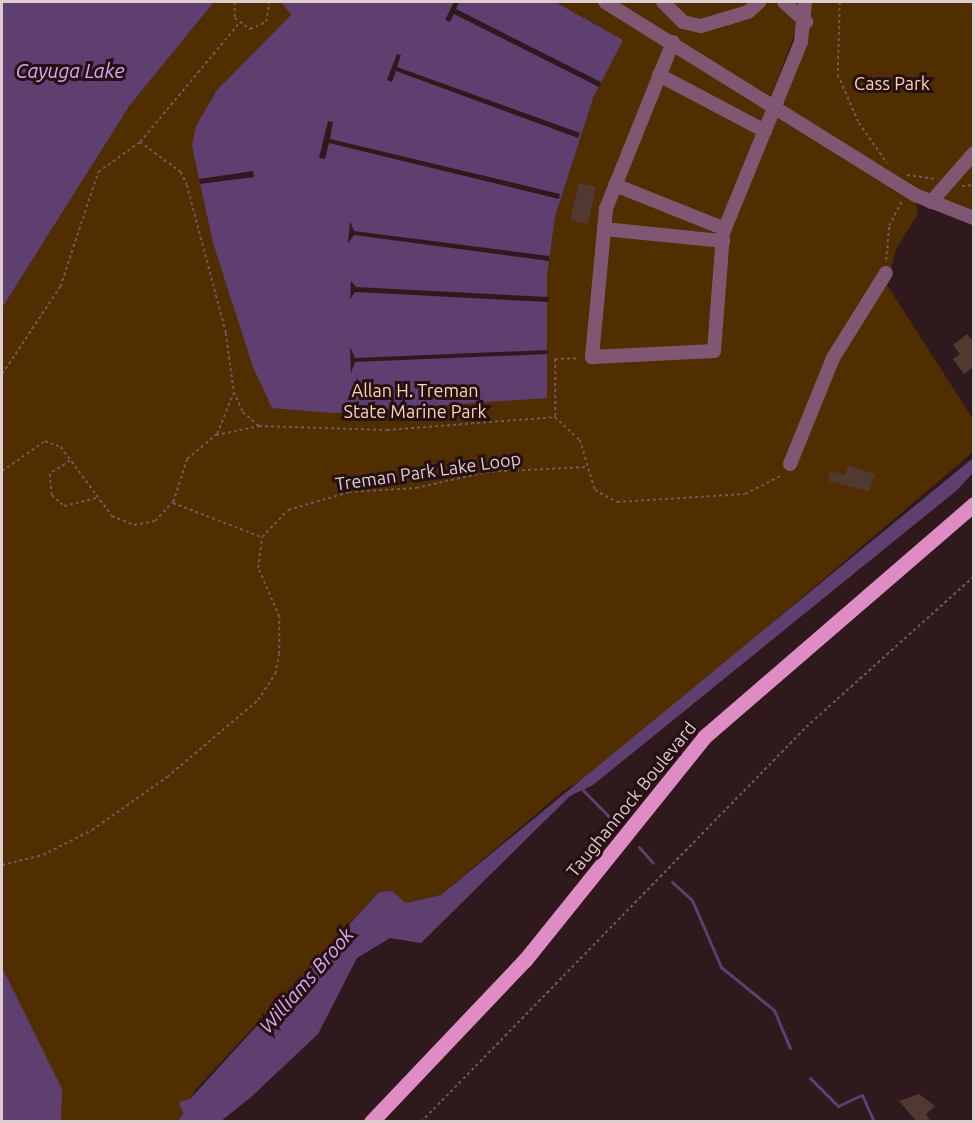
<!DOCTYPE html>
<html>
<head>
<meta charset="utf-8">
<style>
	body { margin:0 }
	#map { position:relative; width:975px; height:1123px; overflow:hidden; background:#30191d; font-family:Ubuntu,sans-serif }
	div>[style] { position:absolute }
	.green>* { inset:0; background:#502e00 }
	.water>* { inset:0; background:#5e3f70 }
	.pier>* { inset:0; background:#30191d }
	.stream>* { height:3px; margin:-1.5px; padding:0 1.5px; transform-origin:1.5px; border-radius:1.5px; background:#5e3f70 }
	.building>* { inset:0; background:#503931 }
	.path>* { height:1.5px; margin-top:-0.75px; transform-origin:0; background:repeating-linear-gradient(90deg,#6e595d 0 3px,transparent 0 6px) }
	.minor>* { height:14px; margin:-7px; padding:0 7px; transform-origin:7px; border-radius:7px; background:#805772 }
	.major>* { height:15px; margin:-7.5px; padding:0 7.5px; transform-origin:7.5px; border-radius:7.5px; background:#e08cc4 }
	span { translate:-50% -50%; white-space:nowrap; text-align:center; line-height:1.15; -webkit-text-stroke:6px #261014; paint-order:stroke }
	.park-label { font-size:18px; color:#fdd5ac }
	.street-label { font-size:18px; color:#ddcdcf }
	.water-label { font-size:20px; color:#d9a9f6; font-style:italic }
	.frame { position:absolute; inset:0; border:3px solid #ddcdcf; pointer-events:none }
</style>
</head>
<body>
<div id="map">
	<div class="green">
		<div style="clip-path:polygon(214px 2px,786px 2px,798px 25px,767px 108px,916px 203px,918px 214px,896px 249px,887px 285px,973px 419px,973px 452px,606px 764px,562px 792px,441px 895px,406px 903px,379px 892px,196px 1089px,178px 1121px,61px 1121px,61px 1098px,2px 966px,2px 308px,130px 105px)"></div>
		<div style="clip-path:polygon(804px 2px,973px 2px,973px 211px,921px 193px,776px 104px,805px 28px)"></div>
	</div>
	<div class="water">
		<div style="clip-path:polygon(2px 2px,214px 2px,130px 105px,2px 308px)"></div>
		<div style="clip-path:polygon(281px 2px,555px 2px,623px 40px,593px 98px,555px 217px,547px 274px,547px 398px,333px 413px,272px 408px,253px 367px,213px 243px,192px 146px,196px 126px,217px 90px,291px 15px)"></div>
		<div style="clip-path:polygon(973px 458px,973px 473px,956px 491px,593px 785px,570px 796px,421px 943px,390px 938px,357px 958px,318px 1034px,250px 1098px,221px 1121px,178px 1121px,183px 1113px,179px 1102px,190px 1099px,379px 892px,392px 891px,406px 903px,441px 895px)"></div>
		<div style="clip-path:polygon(2px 967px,62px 1089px,61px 1121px,2px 1121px)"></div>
	</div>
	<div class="pier">
		<div style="clip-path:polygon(454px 2px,459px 2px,456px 9px,601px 82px,599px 87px,454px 14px,450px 22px,445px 20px)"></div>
		<div style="clip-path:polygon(397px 54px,401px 55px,397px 67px,580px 133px,578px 138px,396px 71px,392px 82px,387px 80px)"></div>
		<div style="clip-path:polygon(328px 121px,333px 122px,330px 139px,560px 194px,559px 199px,329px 143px,325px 159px,319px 158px)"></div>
		<div style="clip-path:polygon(253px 171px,254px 177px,200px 184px,199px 179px)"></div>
		<div style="clip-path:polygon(350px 221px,354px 231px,549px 256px,549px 261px,354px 235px,348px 243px)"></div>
		<div style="clip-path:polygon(351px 281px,356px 287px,549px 297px,548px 302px,355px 292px,350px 299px)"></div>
		<div style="clip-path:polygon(350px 347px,355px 358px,548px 350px,548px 354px,355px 362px,351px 373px)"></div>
	</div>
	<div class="stream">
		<div style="left:580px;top:787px;width:54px;rotate:45.7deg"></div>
		<div style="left:639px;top:847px;width:21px;rotate:49deg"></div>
		<div style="left:672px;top:882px;width:27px;rotate:42deg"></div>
		<div style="left:692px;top:900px;width:73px;rotate:66.6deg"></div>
		<div style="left:721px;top:967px;width:68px;rotate:39.1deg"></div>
		<div style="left:774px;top:1010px;width:41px;rotate:67.2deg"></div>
		<div style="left:810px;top:1078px;width:40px;rotate:45deg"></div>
		<div style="left:838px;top:1106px;width:26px;rotate:-25deg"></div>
		<div style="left:862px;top:1095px;width:30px;rotate:66deg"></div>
	</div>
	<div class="building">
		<div style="clip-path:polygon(579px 183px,596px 187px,588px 224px,570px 220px)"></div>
		<div style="clip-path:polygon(967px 334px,974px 343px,974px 366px,964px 374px,953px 359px,960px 354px,953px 345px)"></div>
		<div style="clip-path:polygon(848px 466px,875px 474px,869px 491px,828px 481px,831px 471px,845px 475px)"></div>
		<div style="clip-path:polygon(919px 1094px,935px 1106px,926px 1114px,931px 1122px,917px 1122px,899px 1101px)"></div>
	</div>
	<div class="path">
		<div style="left:235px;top:2px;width:16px;rotate:90deg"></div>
		<div style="left:235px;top:18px;width:19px;rotate:36deg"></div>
		<div style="left:250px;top:29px;width:17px;rotate:-24deg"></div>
		<div style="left:266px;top:22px;width:20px;rotate:-81deg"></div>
		<div style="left:840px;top:2px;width:73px;rotate:91.6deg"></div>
		<div style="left:838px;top:75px;width:52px;rotate:66.4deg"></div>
		<div style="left:859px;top:123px;width:49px;rotate:55deg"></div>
		<div style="left:140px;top:142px;width:155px;rotate:-50.2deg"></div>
		<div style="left:907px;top:175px;width:27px;rotate:8deg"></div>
		<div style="left:962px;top:186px;width:12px;rotate:-5deg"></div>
		<div style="left:886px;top:260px;width:34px;rotate:-85deg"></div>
		<div style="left:889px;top:226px;width:27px;rotate:-63deg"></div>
		<div style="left:2px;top:374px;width:105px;rotate:-56.3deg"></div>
		<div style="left:60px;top:287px;width:121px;rotate:-71.7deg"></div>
		<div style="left:98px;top:172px;width:52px;rotate:-35.5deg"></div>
		<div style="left:140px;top:142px;width:51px;rotate:36.2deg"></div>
		<div style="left:181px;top:172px;width:14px;rotate:65deg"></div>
		<div style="left:187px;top:185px;width:153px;rotate:75.2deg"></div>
		<div style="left:226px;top:333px;width:60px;rotate:82.3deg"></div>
		<div style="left:234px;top:392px;width:22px;rotate:66deg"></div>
		<div style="left:243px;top:412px;width:21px;rotate:41deg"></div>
		<div style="left:259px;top:426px;width:128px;rotate:1.8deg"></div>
		<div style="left:387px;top:430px;width:169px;rotate:-4.4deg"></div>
		<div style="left:555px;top:417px;width:34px;rotate:43deg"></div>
		<div style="left:580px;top:440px;width:52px;rotate:73.3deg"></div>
		<div style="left:595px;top:490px;width:25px;rotate:29deg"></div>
		<div style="left:617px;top:502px;width:128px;rotate:-3.6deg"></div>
		<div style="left:745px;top:494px;width:42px;rotate:-27.2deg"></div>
		<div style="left:555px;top:416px;width:57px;rotate:-90deg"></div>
		<div style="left:555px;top:359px;width:24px;rotate:-2deg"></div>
		<div style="left:217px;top:434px;width:43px;rotate:-68.2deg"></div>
		<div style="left:70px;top:461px;width:24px;rotate:147deg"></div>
		<div style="left:50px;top:474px;width:21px;rotate:85deg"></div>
		<div style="left:52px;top:495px;width:16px;rotate:43deg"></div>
		<div style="left:64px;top:506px;width:34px;rotate:-14deg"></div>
		<div style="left:2px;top:471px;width:52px;rotate:-34.9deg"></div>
		<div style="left:45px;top:441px;width:17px;rotate:21deg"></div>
		<div style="left:61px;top:447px;width:86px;rotate:53.5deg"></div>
		<div style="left:112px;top:516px;width:24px;rotate:22deg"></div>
		<div style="left:134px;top:525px;width:21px;rotate:-11deg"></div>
		<div style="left:155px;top:521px;width:26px;rotate:-47deg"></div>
		<div style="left:173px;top:502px;width:45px;rotate:-72deg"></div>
		<div style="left:187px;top:459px;width:38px;rotate:-40deg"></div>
		<div style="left:216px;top:435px;width:44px;rotate:-11.8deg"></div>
		<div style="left:173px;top:503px;width:94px;rotate:21.1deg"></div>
		<div style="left:2px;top:865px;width:42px;rotate:-13.7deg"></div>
		<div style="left:43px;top:855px;width:55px;rotate:-27deg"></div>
		<div style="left:92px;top:830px;width:92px;rotate:-35.2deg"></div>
		<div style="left:167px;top:777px;width:119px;rotate:-40.2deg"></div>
		<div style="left:258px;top:700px;width:31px;rotate:-57deg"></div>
		<div style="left:275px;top:674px;width:20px;rotate:-79deg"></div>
		<div style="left:279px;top:654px;width:37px;rotate:-90deg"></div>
		<div style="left:279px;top:617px;width:53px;rotate:-113.2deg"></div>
		<div style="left:258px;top:568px;width:31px;rotate:-83deg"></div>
		<div style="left:262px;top:537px;width:37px;rotate:-46deg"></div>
		<div style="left:288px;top:510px;width:64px;rotate:-16.4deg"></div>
		<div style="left:349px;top:492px;width:67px;rotate:-3.4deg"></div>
		<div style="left:416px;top:488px;width:72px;rotate:-12.9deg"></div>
		<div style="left:486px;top:472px;width:100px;rotate:-2.9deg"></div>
		<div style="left:421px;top:1122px;width:552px;rotate:-45.73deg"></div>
		<div style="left:806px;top:727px;width:226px;rotate:-41.9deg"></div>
	</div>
	<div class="minor">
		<div style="left:605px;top:2px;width:365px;rotate:31.9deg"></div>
		<div style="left:915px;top:195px;width:63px;rotate:21.3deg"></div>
		<div style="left:663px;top:2px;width:28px;rotate:45deg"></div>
		<div style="left:683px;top:22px;width:18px;rotate:13deg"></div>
		<div style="left:701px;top:26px;width:49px;rotate:-16.6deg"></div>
		<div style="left:748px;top:12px;width:15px;rotate:-42deg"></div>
		<div style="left:784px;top:2px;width:30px;rotate:42deg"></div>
		<div style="left:673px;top:42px;width:180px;rotate:111.9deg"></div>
		<div style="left:606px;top:209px;width:149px;rotate:95.4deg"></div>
		<div style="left:592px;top:357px;width:122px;rotate:-2.8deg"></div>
		<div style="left:714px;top:351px;width:118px;rotate:-85.6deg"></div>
		<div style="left:723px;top:233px;width:206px;rotate:-67.8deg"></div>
		<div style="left:801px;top:42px;width:40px;rotate:-84.3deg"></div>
		<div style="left:659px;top:75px;width:120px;rotate:27.8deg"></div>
		<div style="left:615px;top:185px;width:118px;rotate:21.8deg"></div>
		<div style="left:931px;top:202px;width:65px;rotate:-48.7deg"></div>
		<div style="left:604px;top:229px;width:120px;rotate:5.8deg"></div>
		<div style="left:790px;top:464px;width:114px;rotate:-67.9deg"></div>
		<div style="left:833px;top:358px;width:100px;rotate:-58.1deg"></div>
	</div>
	<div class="major">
		<div style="left:371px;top:1122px;width:224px;rotate:-46.5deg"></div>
		<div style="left:525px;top:960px;width:286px;rotate:-51.2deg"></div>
		<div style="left:704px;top:737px;width:357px;rotate:-40.8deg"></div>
	</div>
	<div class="park-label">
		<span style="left:892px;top:83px">Cass Park</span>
		<span style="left:415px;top:401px">Allan H. Treman<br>State Marine Park</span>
	</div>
	<div class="street-label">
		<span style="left:428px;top:471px;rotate:-8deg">Treman Park Lake Loop</span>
		<span style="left:631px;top:799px;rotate:-51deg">Taughannock Boulevard</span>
	</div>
	<div class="water-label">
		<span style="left:70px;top:70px">Cayuga Lake</span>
		<span style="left:306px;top:980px;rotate:-49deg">Williams Brook</span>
	</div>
	<div class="frame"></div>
</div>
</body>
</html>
